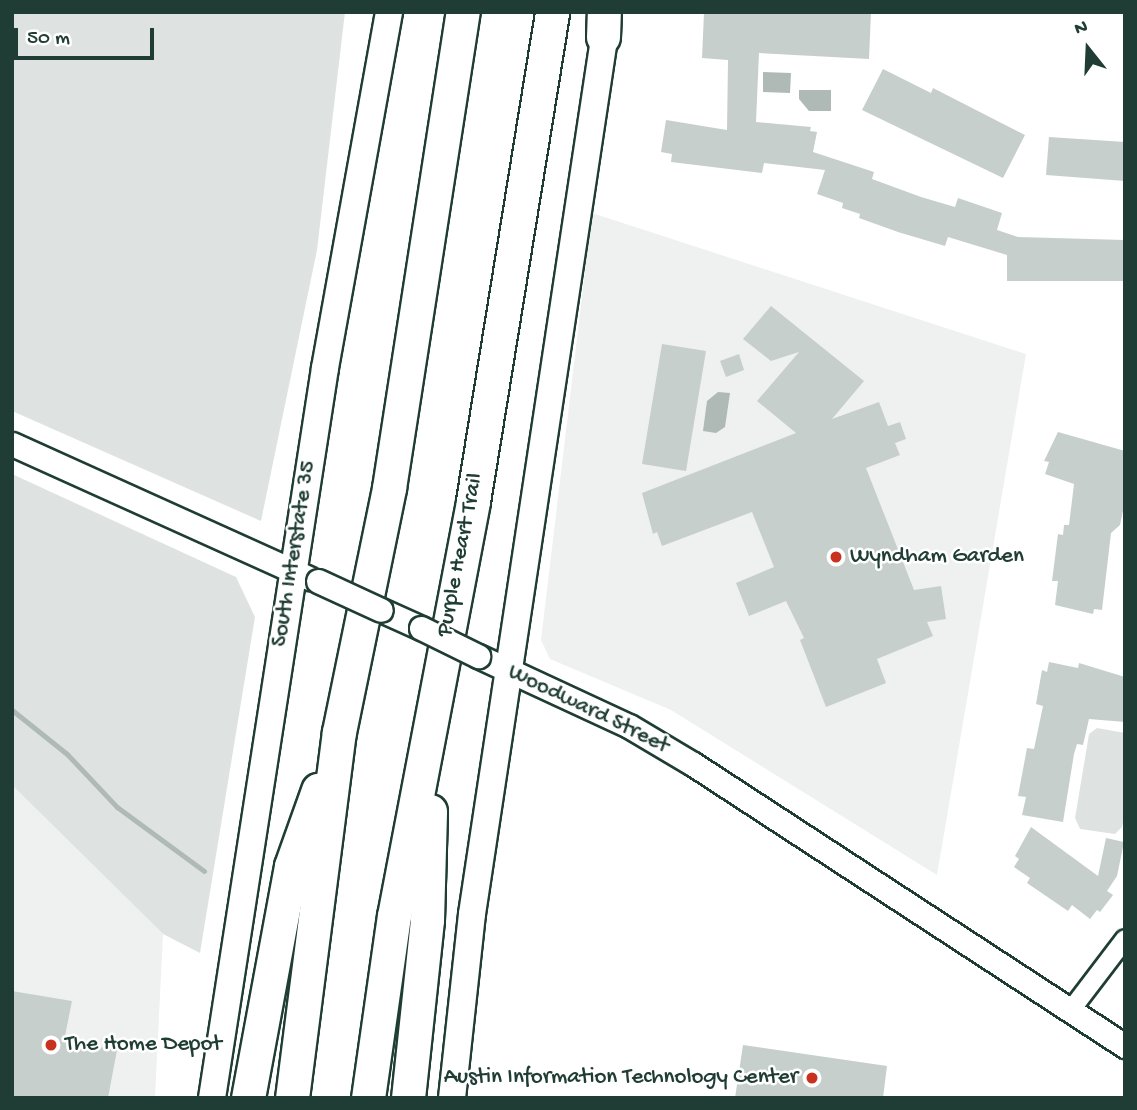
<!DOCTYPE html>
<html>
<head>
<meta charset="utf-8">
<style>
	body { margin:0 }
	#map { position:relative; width:1137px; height:1110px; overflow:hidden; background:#fff; font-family:"Gochi Hand",sans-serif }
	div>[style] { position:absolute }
	.built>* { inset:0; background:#eef1f0 }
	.green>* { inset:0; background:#dee3e2 }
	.water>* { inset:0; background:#afbab7 }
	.stream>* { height:5px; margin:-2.5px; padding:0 2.5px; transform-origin:2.5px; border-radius:2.5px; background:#afbab7 }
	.building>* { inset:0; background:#c7cfcc }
	.roads { filter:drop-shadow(2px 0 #1f3d34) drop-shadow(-2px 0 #1f3d34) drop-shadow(0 2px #1f3d34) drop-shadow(0 -2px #1f3d34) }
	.minor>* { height:18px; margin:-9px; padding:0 9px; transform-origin:9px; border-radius:9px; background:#fff }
	.tertiary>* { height:23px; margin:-11.5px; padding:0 11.5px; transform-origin:11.5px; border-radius:11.5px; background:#fff }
	.secondary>* { height:26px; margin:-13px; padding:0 13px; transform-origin:13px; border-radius:13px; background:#fff }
	.motorway>* { height:33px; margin:-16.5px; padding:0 16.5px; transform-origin:16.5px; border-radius:16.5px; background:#fff }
	.bridges { filter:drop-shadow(2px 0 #1f3d34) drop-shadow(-2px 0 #1f3d34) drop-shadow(0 2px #1f3d34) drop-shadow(0 -2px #1f3d34) }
	.tertiary-bridge>* { height:23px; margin:-11.5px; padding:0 11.5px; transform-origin:11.5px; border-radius:11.5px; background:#fff }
	.dots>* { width:19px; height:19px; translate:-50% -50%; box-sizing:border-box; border:4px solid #fff; border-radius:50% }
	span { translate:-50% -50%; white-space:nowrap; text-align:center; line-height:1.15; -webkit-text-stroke:5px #fff; paint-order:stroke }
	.street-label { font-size:23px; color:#1f3d34 }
	.poi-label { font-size:23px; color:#1f3d34 }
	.left { translate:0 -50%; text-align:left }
	.right { translate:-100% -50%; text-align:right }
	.frame { position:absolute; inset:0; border:14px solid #1f3d34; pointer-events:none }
	.north { position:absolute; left:1053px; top:14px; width:70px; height:70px; -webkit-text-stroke:5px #fff; paint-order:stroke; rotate:342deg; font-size:19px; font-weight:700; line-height:28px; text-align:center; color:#1f3d34 }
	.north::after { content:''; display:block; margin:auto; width:24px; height:32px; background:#1f3d34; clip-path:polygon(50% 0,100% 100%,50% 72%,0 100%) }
	.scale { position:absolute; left:14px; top:28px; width:140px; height:32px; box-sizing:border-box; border:4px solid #1f3d34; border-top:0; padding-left:9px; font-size:21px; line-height:24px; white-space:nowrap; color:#1f3d34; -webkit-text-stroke:5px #fff; paint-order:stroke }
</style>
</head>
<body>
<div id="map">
	<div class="built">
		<div style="clip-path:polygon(592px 213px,1026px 354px,937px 875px,671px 710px,550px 659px,541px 640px)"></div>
		<div style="clip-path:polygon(12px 785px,163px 934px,155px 1098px,12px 1098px)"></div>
	</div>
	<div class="green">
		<div style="clip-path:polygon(12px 12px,345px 12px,317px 250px,261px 521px,12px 411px)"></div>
		<div style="clip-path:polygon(12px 474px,236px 577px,255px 617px,200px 953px,163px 934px,12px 785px)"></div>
		<div style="clip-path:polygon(1097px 728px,1125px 733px,1125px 812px,1122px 827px,1115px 834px,1080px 829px,1075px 818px,1089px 734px)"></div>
	</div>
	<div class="water">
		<div style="clip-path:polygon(763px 72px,791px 73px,790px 93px,763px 92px)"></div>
		<div style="clip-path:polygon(799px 90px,831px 90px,831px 111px,809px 111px,799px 99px)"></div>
		<div style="clip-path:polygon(718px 392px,730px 393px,725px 427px,716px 433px,703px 431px,707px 401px)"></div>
	</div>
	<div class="stream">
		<div style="left:12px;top:710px;width:70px;rotate:38.7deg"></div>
		<div style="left:67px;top:754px;width:73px;rotate:46.7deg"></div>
		<div style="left:117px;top:807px;width:108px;rotate:36.3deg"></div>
	</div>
	<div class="building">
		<div style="clip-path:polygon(704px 12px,871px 12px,869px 59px,759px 53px,756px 122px,811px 127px,810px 131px,817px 132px,813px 152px,874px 172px,872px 179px,921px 197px,955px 207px,958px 198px,1002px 213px,997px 230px,1018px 237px,1125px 240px,1125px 281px,1007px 281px,1007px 255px,948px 237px,945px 246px,898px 232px,859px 218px,860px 214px,842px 208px,843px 203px,817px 194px,825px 170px,764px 163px,762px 173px,671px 162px,672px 154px,661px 152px,666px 120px,727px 130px,728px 60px,702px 58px)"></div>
		<div style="clip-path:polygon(883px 69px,931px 93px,933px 88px,1025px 135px,1003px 178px,862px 110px)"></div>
		<div style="clip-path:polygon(1049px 137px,1125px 142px,1125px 181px,1046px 175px)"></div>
		<div style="clip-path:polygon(771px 306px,864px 381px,832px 419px,879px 402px,888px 426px,900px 422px,906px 439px,895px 443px,900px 455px,866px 468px,914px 590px,941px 586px,946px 619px,927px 622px,933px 636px,877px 659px,886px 683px,826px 707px,800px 640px,804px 638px,786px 601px,749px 616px,736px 583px,774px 567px,752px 512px,662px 546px,657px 532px,653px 534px,642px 493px,796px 433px,757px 401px,799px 352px,771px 361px,743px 339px)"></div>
		<div style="clip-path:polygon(662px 344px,706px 351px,686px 471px,642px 464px)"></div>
		<div style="clip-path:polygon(739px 354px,744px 370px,726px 377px,720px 361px)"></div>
		<div style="clip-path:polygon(1058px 432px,1125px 451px,1125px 501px,1120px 525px,1111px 533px,1102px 610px,1094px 609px,1093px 614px,1055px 605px,1058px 581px,1052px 581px,1058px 534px,1063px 535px,1064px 525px,1069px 525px,1074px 484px,1045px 474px,1049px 462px,1044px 461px)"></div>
		<div style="clip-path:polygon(1049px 662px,1078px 668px,1079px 663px,1125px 677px,1125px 722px,1089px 719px,1083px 745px,1077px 744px,1074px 754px,1063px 822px,1022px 815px,1026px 797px,1018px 796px,1027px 748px,1034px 749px,1043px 706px,1036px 704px,1042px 670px,1047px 672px)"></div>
		<div style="clip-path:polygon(1031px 827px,1098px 876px,1106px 838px,1124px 842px,1117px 876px,1107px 891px,1113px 895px,1100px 912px,1097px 910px,1090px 919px,1072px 905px,1068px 911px,1027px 883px,1030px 878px,1014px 867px,1019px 859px,1015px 856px)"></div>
		<div style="clip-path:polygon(12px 991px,72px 1001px,64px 1041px,117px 1050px,108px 1098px,12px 1098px)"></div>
		<div style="clip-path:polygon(743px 1045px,887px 1066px,883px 1098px,735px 1098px)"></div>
	</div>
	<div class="roads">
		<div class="minor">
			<div style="left:1071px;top:1010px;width:89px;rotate:-52.7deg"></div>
		</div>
		<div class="tertiary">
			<div style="left:12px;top:444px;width:326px;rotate:24.3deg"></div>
			<div style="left:381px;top:610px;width:44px;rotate:24.2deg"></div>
			<div style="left:478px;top:656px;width:166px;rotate:24.9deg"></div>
			<div style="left:629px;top:726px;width:74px;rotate:30.7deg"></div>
			<div style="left:693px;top:764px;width:516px;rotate:33.14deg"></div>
		</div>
		<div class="secondary">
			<div style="left:212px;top:1098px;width:739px;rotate:-81.2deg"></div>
			<div style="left:325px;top:368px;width:362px;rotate:-79.8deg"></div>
			<div style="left:452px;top:1098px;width:185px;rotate:-83.8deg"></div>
			<div style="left:472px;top:914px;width:905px;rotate:-81.42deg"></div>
		</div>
		<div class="motorway">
			<div style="left:603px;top:37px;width:25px;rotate:-88deg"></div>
			<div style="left:248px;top:1098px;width:236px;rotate:-79.5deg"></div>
			<div style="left:291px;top:866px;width:81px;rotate:-70.4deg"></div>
			<div style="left:292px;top:1098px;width:369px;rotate:-82.7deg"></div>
			<div style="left:339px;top:732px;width:249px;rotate:-78.4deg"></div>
			<div style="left:389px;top:488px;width:482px;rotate:-81.2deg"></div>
			<div style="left:368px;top:1098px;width:184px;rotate:-81.9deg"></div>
			<div style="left:394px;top:916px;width:422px;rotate:-79.2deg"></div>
			<div style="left:473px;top:501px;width:495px;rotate:-80.8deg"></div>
			<div style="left:408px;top:1098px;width:179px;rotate:-83.9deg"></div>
			<div style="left:427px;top:920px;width:109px;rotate:-88.4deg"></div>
		</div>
	</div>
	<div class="bridges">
		<div class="tertiary-bridge">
			<div style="left:318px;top:581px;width:69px;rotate:24.7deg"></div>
			<div style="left:421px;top:628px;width:64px;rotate:26.2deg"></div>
		</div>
	</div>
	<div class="dots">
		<div style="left:836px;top:557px;background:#c8321e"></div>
		<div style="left:51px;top:1045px;background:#c8321e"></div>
		<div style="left:812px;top:1078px;background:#c8321e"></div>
	</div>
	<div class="street-label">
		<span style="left:295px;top:554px;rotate:-81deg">South Interstate 35</span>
		<span style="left:461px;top:555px;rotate:-79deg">Purple Heart Trail</span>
		<span style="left:588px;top:710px;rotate:26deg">Woodward Street</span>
	</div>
	<div class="poi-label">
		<span class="left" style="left:850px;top:557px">Wyndham Garden</span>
		<span class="left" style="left:65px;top:1045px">The Home Depot</span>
		<span class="right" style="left:798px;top:1078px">Austin Information Technology Center</span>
	</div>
	<div class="frame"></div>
	<div class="north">N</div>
	<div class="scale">50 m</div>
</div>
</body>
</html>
